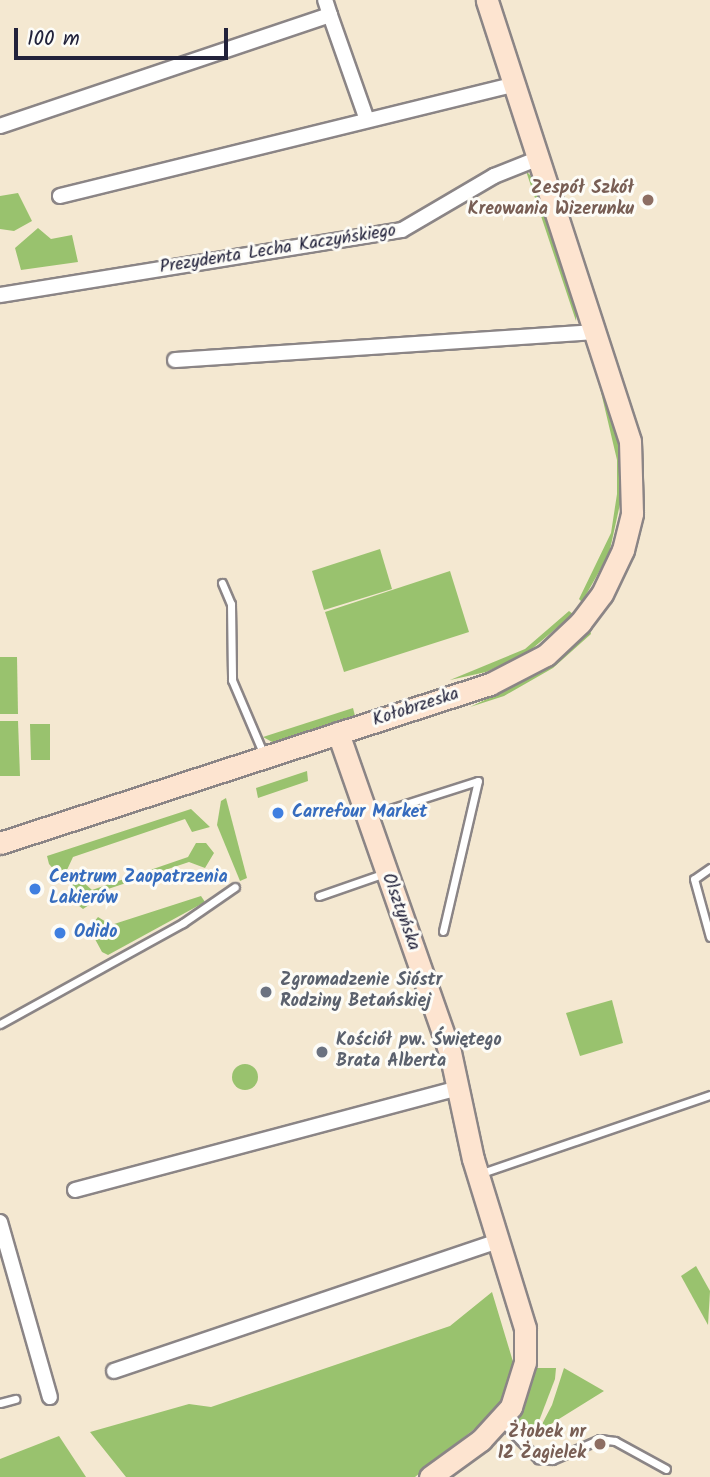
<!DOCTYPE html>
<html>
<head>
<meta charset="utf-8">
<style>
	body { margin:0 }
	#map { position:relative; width:710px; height:1477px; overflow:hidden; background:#f4e8d1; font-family:Kalam,sans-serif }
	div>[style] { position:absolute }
	.green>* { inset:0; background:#99c26e }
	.round { border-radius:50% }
	.roads { filter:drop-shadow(2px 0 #8b8586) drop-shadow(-2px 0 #8b8586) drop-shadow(0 2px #8b8586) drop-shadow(0 -2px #8b8586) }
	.lane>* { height:7px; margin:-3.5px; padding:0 3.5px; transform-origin:3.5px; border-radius:3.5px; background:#fff }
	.street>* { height:14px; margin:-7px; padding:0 7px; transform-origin:7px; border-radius:7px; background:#fff }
	.secondary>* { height:21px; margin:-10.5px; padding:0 10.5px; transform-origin:10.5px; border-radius:10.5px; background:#fde4d0 }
	.dots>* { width:19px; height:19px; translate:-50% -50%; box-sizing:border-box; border:4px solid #fdfcf7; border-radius:50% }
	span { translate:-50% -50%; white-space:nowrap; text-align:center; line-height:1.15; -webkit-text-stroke:6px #fdfcf7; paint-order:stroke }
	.education-label { font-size:18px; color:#785e54; font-weight:700 }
	.right { translate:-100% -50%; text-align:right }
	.street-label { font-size:18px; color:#22223b }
	.shop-label { font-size:18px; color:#366cbe; font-weight:700 }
	.left { translate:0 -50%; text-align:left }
	.worship-label { font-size:18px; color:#5b616d; font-weight:700 }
	.scale { position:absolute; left:14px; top:28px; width:214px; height:32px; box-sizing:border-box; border:4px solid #22223b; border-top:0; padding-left:9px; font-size:21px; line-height:24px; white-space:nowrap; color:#22223b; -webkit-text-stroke:5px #fdfcf7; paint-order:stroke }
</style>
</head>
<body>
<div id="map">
	<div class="green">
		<div style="clip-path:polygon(526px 171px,533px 178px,577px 309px,576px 321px)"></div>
		<div style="clip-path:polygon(18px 193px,32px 221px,14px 231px,0 229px,0 196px)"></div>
		<div style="clip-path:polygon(38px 228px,51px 239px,72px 235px,78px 262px,21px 270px,15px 248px)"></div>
		<div style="clip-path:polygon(596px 371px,618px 443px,622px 495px,609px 554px,582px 602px,579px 599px,611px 533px,617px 494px,617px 460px)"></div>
		<div style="clip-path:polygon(380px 549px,392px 589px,324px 610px,312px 571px)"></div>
		<div style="clip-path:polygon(450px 571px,469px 632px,344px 672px,325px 612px)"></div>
		<div style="clip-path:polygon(569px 611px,573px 614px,526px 654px,486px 672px,450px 680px,525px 649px)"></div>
		<div style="clip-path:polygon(590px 630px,591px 634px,553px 668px,504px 696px,470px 707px,532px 677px)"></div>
		<div style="clip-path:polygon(0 657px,17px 657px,18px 714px,0 714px)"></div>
		<div style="clip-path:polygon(353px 708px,355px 716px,274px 743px,263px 737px)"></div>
		<div style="clip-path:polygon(0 721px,18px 721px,20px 776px,0 776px)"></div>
		<div style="clip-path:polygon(30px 724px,50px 724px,50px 760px,31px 760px)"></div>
		<div style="clip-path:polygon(307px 771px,308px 781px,258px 798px,256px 788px)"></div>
		<div style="clip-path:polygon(226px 798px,247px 878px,240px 881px,217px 825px,221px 801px)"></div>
		<div style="clip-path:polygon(191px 809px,210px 827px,192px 832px,185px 819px,73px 857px,66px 872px,56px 872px,49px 864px,47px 856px)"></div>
		<div style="clip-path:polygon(196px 843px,206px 843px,214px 853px,205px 868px,189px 862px,93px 894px,92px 903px,83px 909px,69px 898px,73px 883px,83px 882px,92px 890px,188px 857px)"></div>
		<div style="clip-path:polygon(201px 896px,205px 902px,108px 955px,102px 952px,89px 928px,98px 917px,111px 925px)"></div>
		<div style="clip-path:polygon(612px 1000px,623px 1043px,580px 1056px,566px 1013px)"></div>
		<div class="round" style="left:232px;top:1064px;width:26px;height:26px"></div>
		<div style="clip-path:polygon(696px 1266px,710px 1291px,708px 1325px,681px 1276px)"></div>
		<div style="clip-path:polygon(492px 1292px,514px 1365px,499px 1409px,415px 1477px,126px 1477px,90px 1432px,189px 1404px,211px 1407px,450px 1326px)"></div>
		<div style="clip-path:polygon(535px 1368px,556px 1368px,555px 1379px,539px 1421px,521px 1434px,513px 1421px)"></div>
		<div style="clip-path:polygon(564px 1368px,604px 1391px,538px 1432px,552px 1405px)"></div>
		<div style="clip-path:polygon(59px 1436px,86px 1477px,0 1477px,0 1459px)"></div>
	</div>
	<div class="roads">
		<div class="lane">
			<div style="left:222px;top:583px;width:23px;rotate:67deg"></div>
			<div style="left:231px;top:604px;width:76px;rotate:89.2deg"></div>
			<div style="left:232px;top:680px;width:82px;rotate:66.9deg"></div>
			<div style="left:368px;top:816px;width:115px;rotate:-17.7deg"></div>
			<div style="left:710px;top:868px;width:19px;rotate:145deg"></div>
			<div style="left:694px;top:879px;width:60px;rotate:74.6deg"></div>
			<div style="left:319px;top:896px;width:70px;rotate:-19.2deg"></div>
			<div style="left:443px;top:931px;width:154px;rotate:-76.9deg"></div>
			<div style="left:0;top:1024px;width:209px;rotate:-28.9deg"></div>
			<div style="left:183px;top:923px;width:63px;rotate:-34.7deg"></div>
			<div style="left:479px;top:1174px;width:244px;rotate:-18.9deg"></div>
			<div style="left:0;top:1403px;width:16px;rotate:-15deg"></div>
			<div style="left:502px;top:1422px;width:52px;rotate:45.8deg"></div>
			<div style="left:538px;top:1459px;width:14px;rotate:4deg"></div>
			<div style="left:552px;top:1460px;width:52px;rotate:-23.6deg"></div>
			<div style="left:600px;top:1439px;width:15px;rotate:8deg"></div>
			<div style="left:615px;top:1441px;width:58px;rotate:28.8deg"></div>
		</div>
		<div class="street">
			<div style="left:330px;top:15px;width:111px;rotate:70.6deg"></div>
			<div style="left:0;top:126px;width:348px;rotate:-18.6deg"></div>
			<div style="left:330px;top:15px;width:16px;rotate:-108deg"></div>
			<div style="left:60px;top:196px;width:469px;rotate:-13.8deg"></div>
			<div style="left:0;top:295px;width:407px;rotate:-9.2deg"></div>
			<div style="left:402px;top:230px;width:107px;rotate:-30.4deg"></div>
			<div style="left:494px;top:176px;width:48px;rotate:-21.8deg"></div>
			<div style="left:175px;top:360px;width:422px;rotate:-3.8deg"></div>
			<div style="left:75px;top:1190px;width:397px;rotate:-14.9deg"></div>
			<div style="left:0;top:1222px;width:182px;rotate:74.1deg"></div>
			<div style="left:114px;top:1371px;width:406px;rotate:-18.7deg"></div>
		</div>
		<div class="secondary">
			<div style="left:338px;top:733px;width:338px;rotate:70.7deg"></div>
			<div style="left:450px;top:1052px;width:109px;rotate:77.9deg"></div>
			<div style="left:473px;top:1159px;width:177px;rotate:72.9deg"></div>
			<div style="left:525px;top:1328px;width:34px;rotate:90deg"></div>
			<div style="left:525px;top:1362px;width:47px;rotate:107.3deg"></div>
			<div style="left:511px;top:1407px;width:45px;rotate:132.3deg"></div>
			<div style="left:481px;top:1440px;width:63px;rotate:144deg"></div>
			<div style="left:0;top:843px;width:515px;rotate:-17.98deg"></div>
			<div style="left:490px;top:684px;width:63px;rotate:-27.4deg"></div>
			<div style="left:546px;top:655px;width:47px;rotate:-43.3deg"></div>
			<div style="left:580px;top:623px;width:36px;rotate:-53deg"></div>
			<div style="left:602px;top:594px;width:49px;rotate:-64.5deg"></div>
			<div style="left:623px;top:550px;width:38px;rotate:-76deg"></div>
			<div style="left:632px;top:513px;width:72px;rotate:-91.6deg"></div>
			<div style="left:630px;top:441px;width:464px;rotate:-108deg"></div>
		</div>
	</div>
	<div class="dots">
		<div style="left:648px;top:200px;background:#8d6e63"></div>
		<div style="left:278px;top:813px;background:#3f7fe0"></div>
		<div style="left:35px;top:889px;background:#3f7fe0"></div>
		<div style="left:60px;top:933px;background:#3f7fe0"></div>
		<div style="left:266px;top:992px;background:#6b7280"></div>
		<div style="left:322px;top:1052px;background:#6b7280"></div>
		<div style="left:600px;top:1444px;background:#8d6e63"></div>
	</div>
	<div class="education-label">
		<span class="right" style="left:634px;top:200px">Zespół Szkół<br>Kreowania Wizerunku</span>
		<span class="right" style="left:586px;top:1444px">Żłobek nr<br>12 Żagielek</span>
	</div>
	<div class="street-label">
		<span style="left:278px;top:250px;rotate:-9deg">Prezydenta Lecha Kaczyńskiego</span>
		<span style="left:416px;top:708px;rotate:-18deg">Kołobrzeska</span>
		<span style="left:400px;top:912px;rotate:70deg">Olsztyńska</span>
	</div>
	<div class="shop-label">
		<span class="left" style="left:292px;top:813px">Carrefour Market</span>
		<span class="left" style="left:49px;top:889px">Centrum Zaopatrzenia<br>Lakierów</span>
		<span class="left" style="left:74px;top:933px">Odido</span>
	</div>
	<div class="worship-label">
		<span class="left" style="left:280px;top:992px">Zgromadzenie Sióstr<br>Rodziny Betańskiej</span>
		<span class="left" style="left:336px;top:1052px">Kościół pw. Świętego<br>Brata Alberta</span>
	</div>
	<div class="scale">100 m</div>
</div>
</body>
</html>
